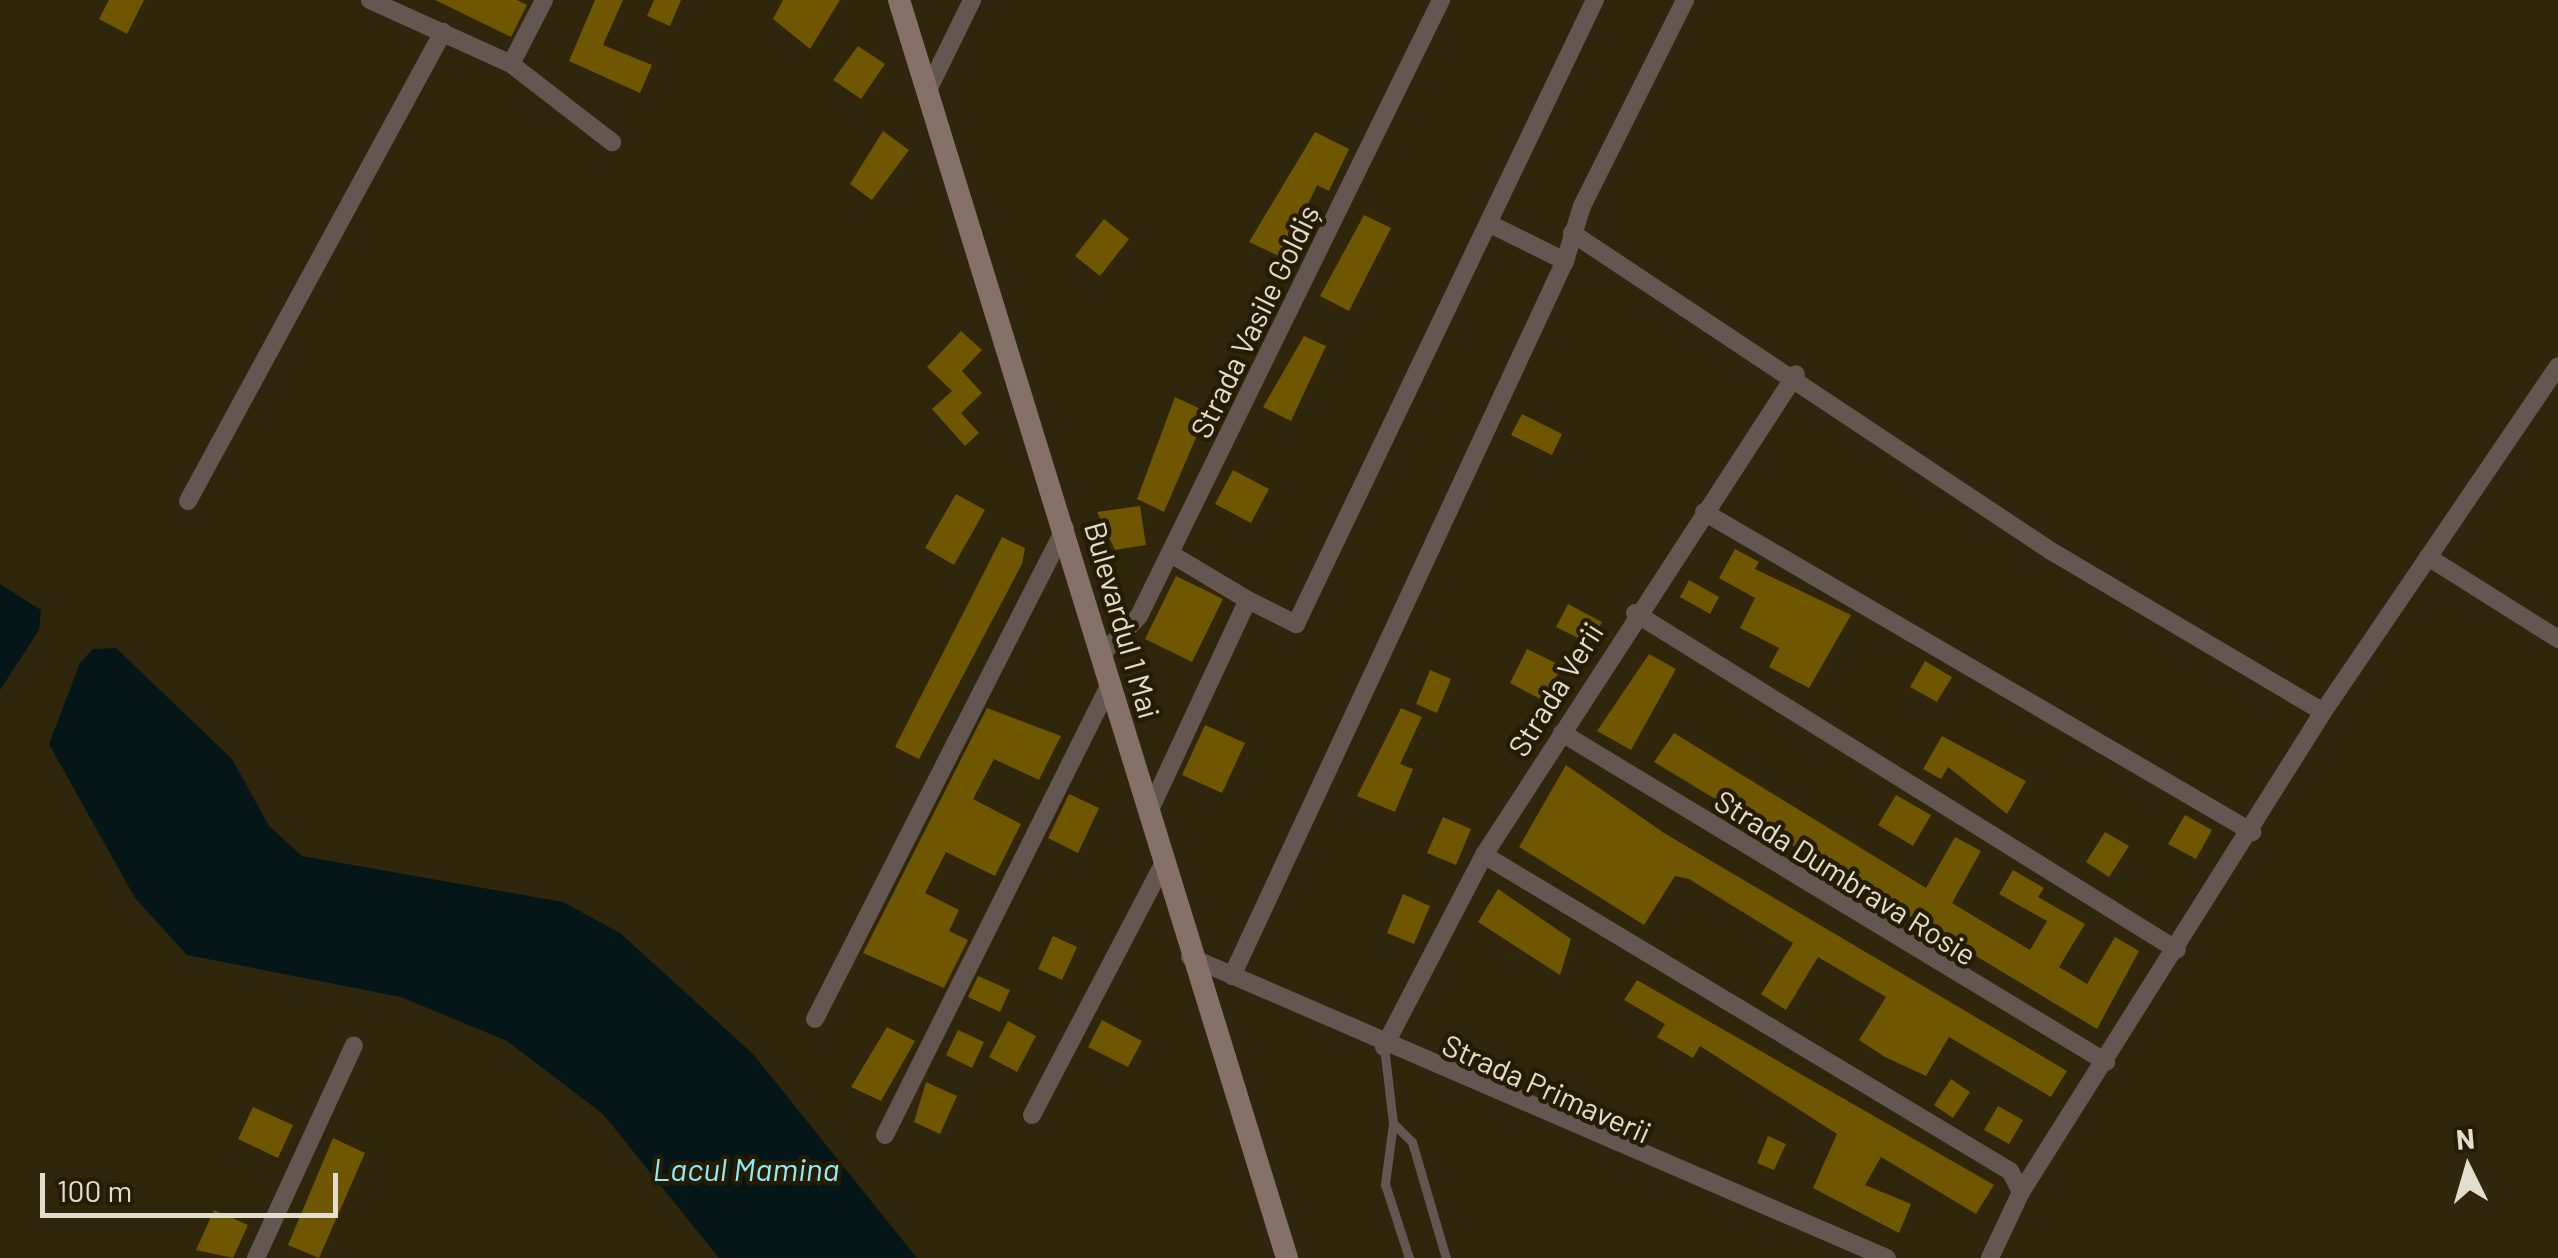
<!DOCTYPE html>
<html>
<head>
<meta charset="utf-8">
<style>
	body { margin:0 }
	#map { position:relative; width:2558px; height:1258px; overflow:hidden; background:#2f260b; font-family:Barlow,sans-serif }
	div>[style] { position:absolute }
	.water>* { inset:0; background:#051619 }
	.building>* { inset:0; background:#6e5700 }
	.lane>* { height:9px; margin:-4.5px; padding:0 4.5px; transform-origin:4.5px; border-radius:4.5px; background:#645651 }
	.street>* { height:18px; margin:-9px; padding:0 9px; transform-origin:9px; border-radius:9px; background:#645651 }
	.secondary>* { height:22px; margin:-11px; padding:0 11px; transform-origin:11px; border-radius:11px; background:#867168 }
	span { translate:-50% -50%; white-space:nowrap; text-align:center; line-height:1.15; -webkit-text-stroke:9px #251c03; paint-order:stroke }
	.street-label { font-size:30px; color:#e3ddce }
	.water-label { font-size:32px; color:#90ecfa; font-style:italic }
	.north { position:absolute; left:2418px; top:1118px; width:100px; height:100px; -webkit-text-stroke:8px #251c03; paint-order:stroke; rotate:355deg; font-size:28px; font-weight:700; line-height:40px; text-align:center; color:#e3ddce }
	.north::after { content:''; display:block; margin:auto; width:35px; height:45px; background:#e3ddce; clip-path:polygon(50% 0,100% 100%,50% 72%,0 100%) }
	.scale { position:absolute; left:40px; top:1173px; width:298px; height:45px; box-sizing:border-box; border:5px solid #e3ddce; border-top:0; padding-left:12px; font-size:30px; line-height:35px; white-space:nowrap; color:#e3ddce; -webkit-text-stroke:8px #251c03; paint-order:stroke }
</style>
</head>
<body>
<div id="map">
	<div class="water">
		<div style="clip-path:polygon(0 584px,41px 610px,39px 630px,0 690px)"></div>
		<div style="clip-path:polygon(116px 648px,232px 759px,269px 826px,302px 856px,563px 902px,620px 933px,753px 1054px,917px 1258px,719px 1258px,603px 1114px,507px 1041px,401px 997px,187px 955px,135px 898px,49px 744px,80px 663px,93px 649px)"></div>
	</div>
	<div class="building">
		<div style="clip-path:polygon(109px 0,144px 0,127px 34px,99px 19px)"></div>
		<div style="clip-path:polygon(435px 0,517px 0,527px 5px,511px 37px)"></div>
		<div style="clip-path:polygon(595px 0,623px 0,603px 45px,652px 65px,640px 93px,569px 61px)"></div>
		<div style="clip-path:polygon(654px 0,681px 0,670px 26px,647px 16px)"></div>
		<div style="clip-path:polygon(783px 0,840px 0,810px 49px,773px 19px)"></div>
		<div style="clip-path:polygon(858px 46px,885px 64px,861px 99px,833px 80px)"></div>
		<div style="clip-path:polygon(883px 131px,909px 150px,872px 200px,850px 184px)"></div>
		<div style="clip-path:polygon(1315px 132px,1349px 149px,1329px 191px,1317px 185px,1283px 258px,1249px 242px)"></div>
		<div style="clip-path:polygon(1364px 215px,1391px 228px,1349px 311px,1320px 296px)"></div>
		<div style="clip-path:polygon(1104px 219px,1129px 239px,1100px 276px,1075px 256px)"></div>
		<div style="clip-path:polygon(961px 331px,982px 350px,962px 371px,982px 393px,961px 413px,979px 433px,965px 446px,932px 409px,952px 391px,927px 367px)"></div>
		<div style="clip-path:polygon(1304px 336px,1326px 346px,1291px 421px,1263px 407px)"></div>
		<div style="clip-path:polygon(1175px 397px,1207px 412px,1164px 512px,1137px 499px)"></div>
		<div style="clip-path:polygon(1522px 414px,1562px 434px,1552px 455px,1511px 435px)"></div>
		<div style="clip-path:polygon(1233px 470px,1269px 489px,1251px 523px,1215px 504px)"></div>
		<div style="clip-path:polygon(956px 494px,985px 510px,954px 565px,925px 548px)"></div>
		<div style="clip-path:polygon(1140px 506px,1146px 545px,1115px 550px,1097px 512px)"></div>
		<div style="clip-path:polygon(1002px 537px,1025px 548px,1022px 564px,919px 759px,895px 747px)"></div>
		<div style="clip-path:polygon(1735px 549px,1759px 562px,1755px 569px,1851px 615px,1809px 688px,1769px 667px,1779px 648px,1740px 628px,1755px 598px,1719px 578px)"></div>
		<div style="clip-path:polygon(1176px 576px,1223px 599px,1192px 662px,1145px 639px)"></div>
		<div style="clip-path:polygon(1689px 580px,1719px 597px,1710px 614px,1680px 597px)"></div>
		<div style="clip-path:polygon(1568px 604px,1602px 622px,1590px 644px,1556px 627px)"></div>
		<div style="clip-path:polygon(1527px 649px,1562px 666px,1544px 701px,1510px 683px)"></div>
		<div style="clip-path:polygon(1649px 654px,1676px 669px,1631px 750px,1597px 731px)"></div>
		<div style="clip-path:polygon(1925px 661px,1952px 677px,1937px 702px,1910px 687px)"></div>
		<div style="clip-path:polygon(1430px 670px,1451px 679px,1437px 713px,1416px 704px)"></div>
		<div style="clip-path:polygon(987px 708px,1061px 736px,1039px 780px,994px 759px,973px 799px,1021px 824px,995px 876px,946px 852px,925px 893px,959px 910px,949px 931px,968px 940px,944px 988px,863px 953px)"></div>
		<div style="clip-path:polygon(1401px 708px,1422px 717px,1400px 764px,1413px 769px,1395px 812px,1357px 796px)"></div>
		<div style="clip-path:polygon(1205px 725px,1245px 743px,1222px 793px,1182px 775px)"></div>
		<div style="clip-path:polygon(1674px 733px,1926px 888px,1955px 837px,1981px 851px,1952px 903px,2030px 950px,2047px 921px,1999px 894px,2013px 870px,2044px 888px,2038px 897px,2085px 924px,2059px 967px,2087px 984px,2115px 937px,2139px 951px,2097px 1029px,1654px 762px)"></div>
		<div style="clip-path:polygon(1942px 736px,2026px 781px,2007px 814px,1948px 767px,1941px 779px,1923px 769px)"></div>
		<div style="clip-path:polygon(1566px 765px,1664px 833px,2067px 1071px,2051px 1097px,1949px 1037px,1926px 1076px,1885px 1057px,1859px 1040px,1886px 997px,1818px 957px,1786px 1010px,1761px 994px,1793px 943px,1689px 879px,1675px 876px,1644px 925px,1519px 847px)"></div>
		<div style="clip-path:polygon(1069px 794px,1099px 808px,1078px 853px,1048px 838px)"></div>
		<div style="clip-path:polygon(1896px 795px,1931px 815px,1913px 846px,1878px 825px)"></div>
		<div style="clip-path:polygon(2185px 815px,2212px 830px,2196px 859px,2168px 844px)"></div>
		<div style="clip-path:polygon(1443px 817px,1471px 829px,1456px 865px,1427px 853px)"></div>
		<div style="clip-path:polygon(2105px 832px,2129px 846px,2109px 877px,2086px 862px)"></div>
		<div style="clip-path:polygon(1498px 889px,1571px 939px,1560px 975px,1478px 922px)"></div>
		<div style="clip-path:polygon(1403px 894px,1430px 906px,1414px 944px,1387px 933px)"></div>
		<div style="clip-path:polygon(1053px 936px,1077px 947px,1062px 980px,1038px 969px)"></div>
		<div style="clip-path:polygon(978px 976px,1010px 990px,1000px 1012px,968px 997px)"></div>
		<div style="clip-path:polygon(1637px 980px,1994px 1185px,1976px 1214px,1881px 1157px,1865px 1185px,1911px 1204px,1899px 1233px,1813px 1188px,1837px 1134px,1700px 1046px,1693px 1058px,1657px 1037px,1665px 1024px,1624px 1000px)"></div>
		<div style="clip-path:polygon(1102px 1020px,1142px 1041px,1128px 1067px,1088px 1047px)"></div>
		<div style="clip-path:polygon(1008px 1021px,1036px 1036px,1017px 1072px,989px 1057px)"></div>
		<div style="clip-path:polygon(887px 1027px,915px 1041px,881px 1101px,851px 1087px)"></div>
		<div style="clip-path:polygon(958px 1030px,984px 1042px,972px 1068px,946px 1055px)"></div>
		<div style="clip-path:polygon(1951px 1079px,1970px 1092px,1953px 1118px,1934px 1105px)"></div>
		<div style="clip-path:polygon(926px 1082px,957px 1096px,940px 1134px,914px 1122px)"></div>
		<div style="clip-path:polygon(1998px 1106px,2023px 1120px,2009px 1144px,1984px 1130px)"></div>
		<div style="clip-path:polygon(253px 1107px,293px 1125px,278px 1158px,238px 1139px)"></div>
		<div style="clip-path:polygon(1768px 1136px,1786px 1144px,1774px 1170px,1757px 1163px)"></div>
		<div style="clip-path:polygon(333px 1138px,365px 1153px,319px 1258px,288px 1245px)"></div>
		<div style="clip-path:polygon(214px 1210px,248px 1225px,233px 1258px,196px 1250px)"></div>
	</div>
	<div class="lane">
		<div style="left:1384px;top:1047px;width:77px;rotate:83.2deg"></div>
		<div style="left:1393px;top:1123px;width:62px;rotate:97.5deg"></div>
		<div style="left:1385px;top:1184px;width:78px;rotate:72deg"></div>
		<div style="left:1393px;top:1123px;width:27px;rotate:45deg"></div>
		<div style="left:1412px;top:1142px;width:121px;rotate:73.7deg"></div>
	</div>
	<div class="street">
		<div style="left:370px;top:0;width:155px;rotate:24.4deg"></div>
		<div style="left:511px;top:64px;width:128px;rotate:37.7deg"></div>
		<div style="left:511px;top:64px;width:72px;rotate:-62.7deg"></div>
		<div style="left:928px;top:90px;width:100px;rotate:-63.9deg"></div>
		<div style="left:1490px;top:224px;width:84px;rotate:26.3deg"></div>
		<div style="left:1572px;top:233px;width:575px;rotate:33.58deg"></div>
		<div style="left:2051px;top:551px;width:316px;rotate:30.6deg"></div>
		<div style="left:188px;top:501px;width:534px;rotate:-61.47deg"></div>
		<div style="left:1704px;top:512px;width:635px;rotate:30.28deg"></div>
		<div style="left:1171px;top:554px;width:90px;rotate:30.9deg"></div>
		<div style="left:2428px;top:557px;width:154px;rotate:32.2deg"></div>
		<div style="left:1635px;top:613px;width:638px;rotate:31.87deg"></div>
		<div style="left:1101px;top:655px;width:54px;rotate:-45.7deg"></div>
		<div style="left:1139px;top:616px;width:686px;rotate:-63.88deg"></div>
		<div style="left:1562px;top:733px;width:636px;rotate:31.16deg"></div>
		<div style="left:1148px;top:814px;width:236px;rotate:-65deg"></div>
		<div style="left:1248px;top:600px;width:54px;rotate:26.6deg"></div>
		<div style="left:1296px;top:624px;width:692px;rotate:-64.4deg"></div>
		<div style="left:1484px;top:855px;width:614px;rotate:31deg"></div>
		<div style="left:2010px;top:1171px;width:24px;rotate:62deg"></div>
		<div style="left:2021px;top:1192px;width:73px;rotate:115.2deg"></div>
		<div style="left:1190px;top:957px;width:759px;rotate:23.36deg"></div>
		<div style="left:1232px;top:976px;width:789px;rotate:-65.03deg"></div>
		<div style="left:1565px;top:261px;width:58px;rotate:-72.8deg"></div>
		<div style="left:1582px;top:206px;width:230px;rotate:-63.4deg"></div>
		<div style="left:815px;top:1019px;width:551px;rotate:-63.02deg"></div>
		<div style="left:1384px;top:1047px;width:216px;rotate:-62.5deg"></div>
		<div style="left:1484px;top:855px;width:573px;rotate:-57.03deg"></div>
		<div style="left:1032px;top:1115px;width:283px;rotate:-62.4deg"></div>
		<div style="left:885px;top:1135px;width:504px;rotate:-63.49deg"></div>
		<div style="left:2021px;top:1192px;width:567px;rotate:-57.82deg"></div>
		<div style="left:2323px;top:712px;width:418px;rotate:-55.8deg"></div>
		<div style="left:256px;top:1258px;width:234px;rotate:-65.3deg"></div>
	</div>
	<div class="secondary">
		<div style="left:899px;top:0;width:1316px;rotate:72.86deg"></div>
	</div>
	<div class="street-label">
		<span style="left:1254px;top:321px;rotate:-64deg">Strada Vasile Goldiș</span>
		<span style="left:1123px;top:620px;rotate:74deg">Bulevardul 1 Mai</span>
		<span style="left:1555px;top:689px;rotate:-58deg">Strada Verii</span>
		<span style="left:1846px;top:877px;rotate:32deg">Strada Dumbrava Rosie</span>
		<span style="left:1547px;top:1088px;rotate:24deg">Strada Primaverii</span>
	</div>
	<div class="water-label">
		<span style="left:746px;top:1168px">Lacul Mamina</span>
	</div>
	<div class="north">N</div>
	<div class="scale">100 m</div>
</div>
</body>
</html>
